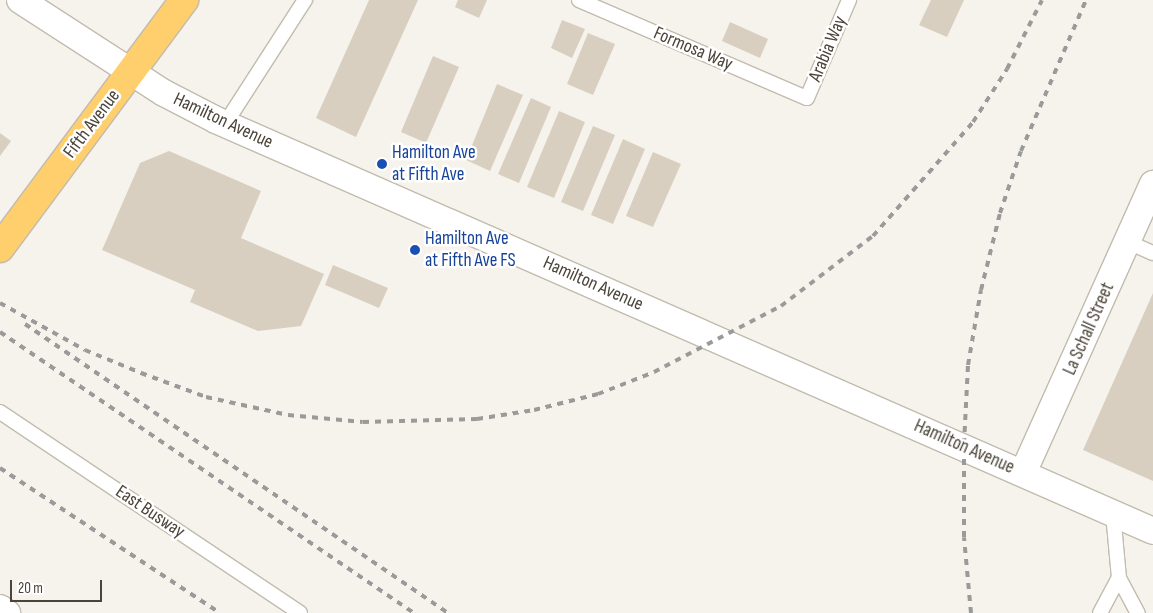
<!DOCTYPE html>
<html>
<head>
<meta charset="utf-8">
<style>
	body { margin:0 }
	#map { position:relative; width:1153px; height:613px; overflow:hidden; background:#f6f3ec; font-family:"Sofia Sans Condensed",sans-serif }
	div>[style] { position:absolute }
	.building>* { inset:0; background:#d8cfc1 }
	.roads { filter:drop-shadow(1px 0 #c2bbae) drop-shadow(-1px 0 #c2bbae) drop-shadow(0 1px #c2bbae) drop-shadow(0 -1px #c2bbae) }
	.lane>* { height:14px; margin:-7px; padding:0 7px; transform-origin:7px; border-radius:7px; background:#fff }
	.street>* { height:26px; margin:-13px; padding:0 13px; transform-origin:13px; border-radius:13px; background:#fff }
	.highway>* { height:28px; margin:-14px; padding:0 14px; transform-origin:14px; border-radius:14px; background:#ffcf6e }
	.rail>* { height:4px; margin-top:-2px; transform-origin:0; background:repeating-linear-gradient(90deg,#9a9a9a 0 6px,transparent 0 12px) }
	.dots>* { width:14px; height:14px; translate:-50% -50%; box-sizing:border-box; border:2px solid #fff; border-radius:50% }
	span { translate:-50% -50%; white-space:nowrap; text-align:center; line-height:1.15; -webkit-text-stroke:5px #fff; paint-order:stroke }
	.street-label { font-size:19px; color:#4b4439 }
	.transit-label { font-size:19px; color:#164399 }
	.left { translate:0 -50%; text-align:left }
	.scale { position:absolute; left:10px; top:580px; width:92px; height:22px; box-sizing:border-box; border:2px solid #4b4439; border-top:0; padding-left:6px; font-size:15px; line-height:18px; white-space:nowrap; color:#4b4439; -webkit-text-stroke:4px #fff; paint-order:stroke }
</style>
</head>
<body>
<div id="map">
	<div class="building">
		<div style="clip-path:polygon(369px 0,418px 0,356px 137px,316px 118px)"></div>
		<div style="clip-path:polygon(458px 0,487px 0,479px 18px,455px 7px)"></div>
		<div style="clip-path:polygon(931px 0,964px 0,947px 37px,919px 25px)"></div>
		<div style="clip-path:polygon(562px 20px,585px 29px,572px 58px,551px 48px)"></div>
		<div style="clip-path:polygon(730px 22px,768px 39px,760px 58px,722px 41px)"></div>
		<div style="clip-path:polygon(588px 33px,615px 44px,593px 95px,567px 84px)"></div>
		<div style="clip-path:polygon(433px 56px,459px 67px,426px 143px,401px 132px)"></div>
		<div style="clip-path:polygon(497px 84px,523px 95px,490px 171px,466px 160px)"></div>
		<div style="clip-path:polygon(531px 98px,551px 107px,519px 183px,498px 174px)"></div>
		<div style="clip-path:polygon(559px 111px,585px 122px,554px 198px,527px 187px)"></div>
		<div style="clip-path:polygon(593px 126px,615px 135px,583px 211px,561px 202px)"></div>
		<div style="clip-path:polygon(0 133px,11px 141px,0 156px)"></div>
		<div style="clip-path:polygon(623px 139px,645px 149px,613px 224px,591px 215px)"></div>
		<div style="clip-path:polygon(169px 151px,261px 191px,241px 238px,324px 274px,301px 326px,258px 331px,190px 302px,195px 290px,102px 250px,140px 163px)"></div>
		<div style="clip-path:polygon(653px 152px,681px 164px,653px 227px,626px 216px)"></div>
		<div style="clip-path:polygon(333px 265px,388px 288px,379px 308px,325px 285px)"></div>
		<div style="clip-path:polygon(1153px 293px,1153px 481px,1083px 450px)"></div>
	</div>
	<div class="roads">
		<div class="lane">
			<div style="left:579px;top:0;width:248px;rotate:23.3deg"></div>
			<div style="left:807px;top:98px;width:107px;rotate:-66.8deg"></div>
			<div style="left:225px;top:124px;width:148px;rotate:-57.2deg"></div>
			<div style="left:1128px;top:242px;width:27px;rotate:24deg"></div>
			<div style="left:0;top:412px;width:361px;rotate:33.8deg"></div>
			<div style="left:1119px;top:578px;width:40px;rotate:62deg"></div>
			<div style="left:1100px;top:613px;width:40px;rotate:-62deg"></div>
			<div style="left:1119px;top:578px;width:65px;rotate:-95.3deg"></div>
		</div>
		<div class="street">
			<div style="left:20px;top:0;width:171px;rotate:32.9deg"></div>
			<div style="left:164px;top:93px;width:59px;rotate:27.4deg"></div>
			<div style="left:216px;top:120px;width:1023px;rotate:23.68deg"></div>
			<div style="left:1023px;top:473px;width:317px;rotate:-65.8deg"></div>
			<div style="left:0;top:608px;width:9px;rotate:36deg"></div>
		</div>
		<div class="highway">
			<div style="left:0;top:248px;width:309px;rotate:-53.4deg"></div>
		</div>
	</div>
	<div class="rail">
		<div style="left:0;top:303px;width:97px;rotate:28.9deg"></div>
		<div style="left:85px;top:350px;width:61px;rotate:22.3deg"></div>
		<div style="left:141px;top:373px;width:69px;rotate:20.3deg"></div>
		<div style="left:206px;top:397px;width:84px;rotate:12.4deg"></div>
		<div style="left:288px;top:415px;width:75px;rotate:5.3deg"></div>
		<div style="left:363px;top:422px;width:114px;rotate:-1.5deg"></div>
		<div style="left:477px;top:419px;width:58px;rotate:-9deg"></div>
		<div style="left:534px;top:410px;width:66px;rotate:-14deg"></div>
		<div style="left:598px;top:394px;width:60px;rotate:-21.4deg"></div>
		<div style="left:654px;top:372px;width:143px;rotate:-27.5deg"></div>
		<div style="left:781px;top:306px;width:116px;rotate:-37.3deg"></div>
		<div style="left:873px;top:236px;width:152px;rotate:-48.7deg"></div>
		<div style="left:973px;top:122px;width:63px;rotate:-57.3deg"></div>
		<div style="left:1007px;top:69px;width:77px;rotate:-63.1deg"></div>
		<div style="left:25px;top:324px;width:512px;rotate:34.34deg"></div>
		<div style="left:0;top:332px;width:500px;rotate:34.17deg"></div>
		<div style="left:0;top:468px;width:263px;rotate:33.4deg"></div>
		<div style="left:971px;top:613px;width:76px;rotate:-95.3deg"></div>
		<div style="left:964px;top:537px;width:93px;rotate:-90deg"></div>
		<div style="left:964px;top:444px;width:79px;rotate:-87.1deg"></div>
		<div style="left:968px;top:365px;width:76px;rotate:-80.2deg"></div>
		<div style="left:981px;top:290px;width:79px;rotate:-76.1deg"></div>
		<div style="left:1000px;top:213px;width:65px;rotate:-71.3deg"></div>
		<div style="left:1021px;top:151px;width:164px;rotate:-66.7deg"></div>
	</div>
	<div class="dots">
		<div style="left:382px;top:164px;background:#1a4fb4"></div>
		<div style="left:415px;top:250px;background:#1a4fb4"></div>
	</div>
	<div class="street-label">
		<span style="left:693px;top:49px;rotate:23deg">Formosa Way</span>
		<span style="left:828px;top:49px;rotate:-67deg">Arabia Way</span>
		<span style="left:223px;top:121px;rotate:25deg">Hamilton Avenue</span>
		<span style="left:92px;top:124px;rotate:-53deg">Fifth Avenue</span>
		<span style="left:593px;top:284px;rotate:24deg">Hamilton Avenue</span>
		<span style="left:1089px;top:329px;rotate:-66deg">La Schall Street</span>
		<span style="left:964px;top:447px;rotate:24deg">Hamilton Avenue</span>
		<span style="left:150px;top:512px;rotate:34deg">East Busway</span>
	</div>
	<div class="transit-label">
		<span class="left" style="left:392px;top:164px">Hamilton Ave<br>at Fifth Ave</span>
		<span class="left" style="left:425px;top:250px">Hamilton Ave<br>at Fifth Ave FS</span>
	</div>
	<div class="scale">20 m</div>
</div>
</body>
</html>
